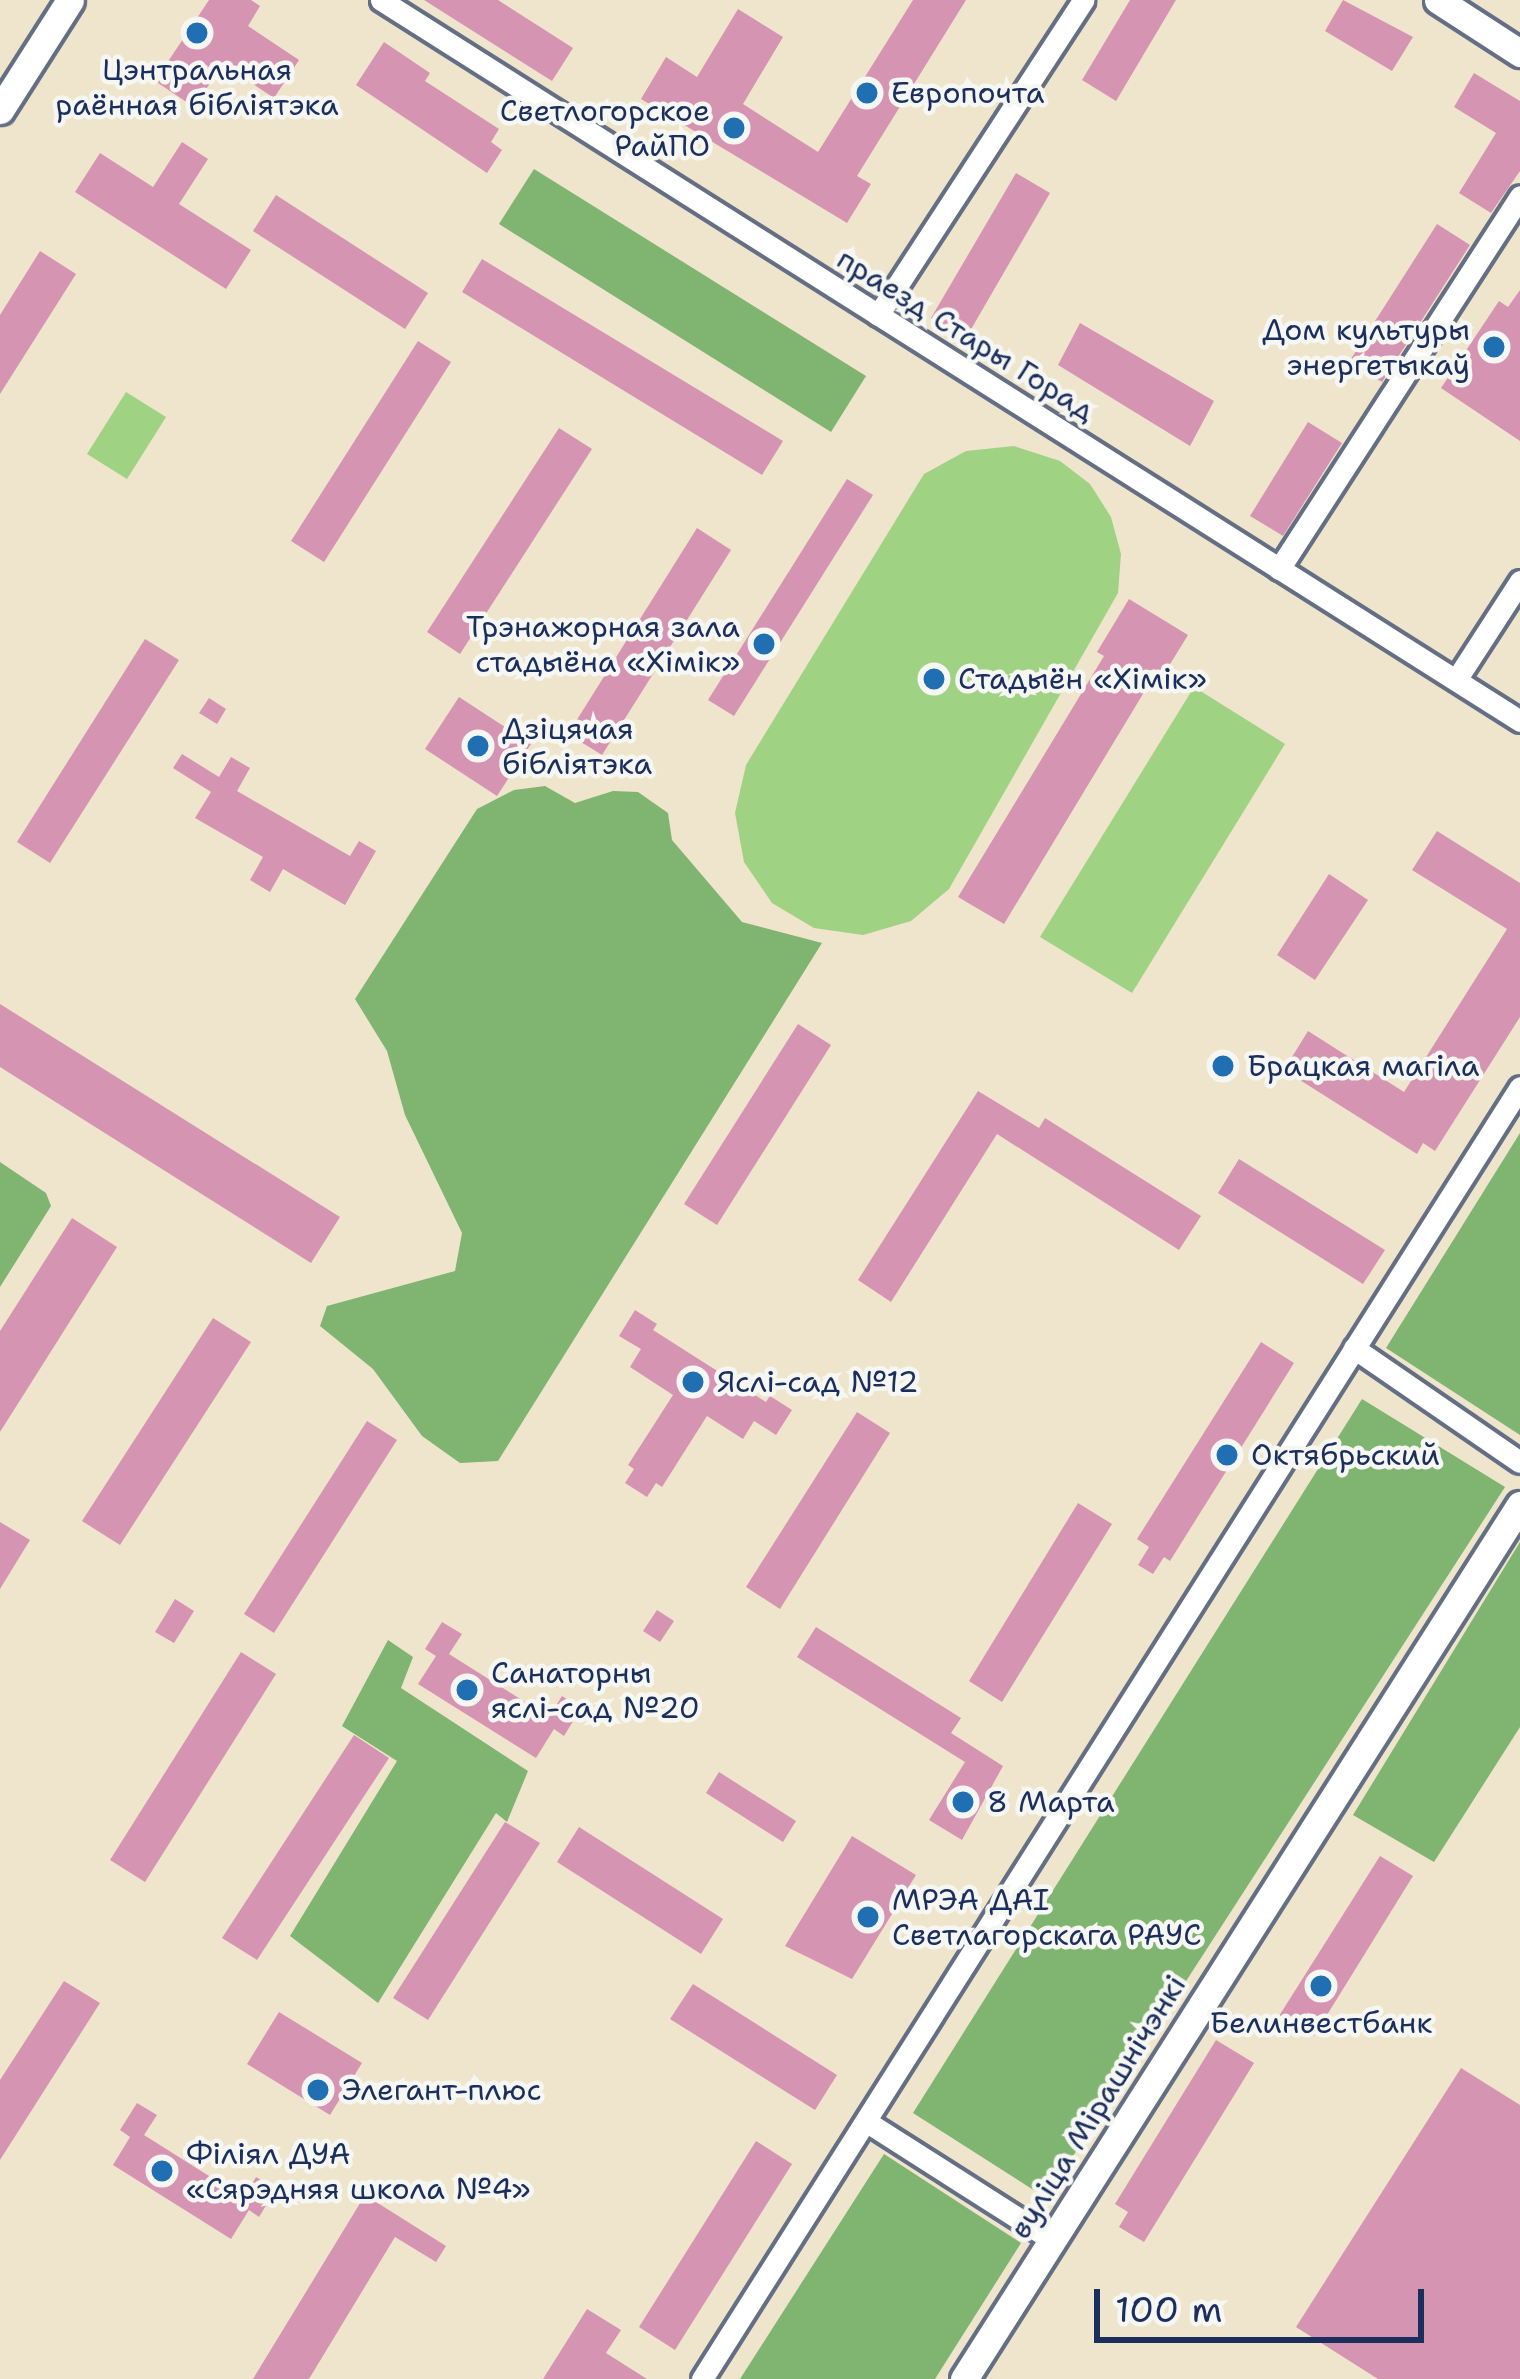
<!DOCTYPE html>
<html>
<head>
<meta charset="utf-8">
<style>
	body { margin:0 }
	#map { position:relative; width:1520px; height:2379px; overflow:hidden; background:#efe5cc; font-family:"Shantell Sans",sans-serif }
	div>[style] { position:absolute }
	.green>* { inset:0; background:#9fd283 }
	.forest>* { inset:0; background:#7fb471 }
	.building>* { inset:0; background:#d694b3 }
	.roads { filter:drop-shadow(3px 0 #656f84) drop-shadow(-3px 0 #656f84) drop-shadow(0 3px #656f84) drop-shadow(0 -3px #656f84) }
	.minor>* { height:21px; margin:-10.5px; padding:0 10.5px; transform-origin:10.5px; border-radius:10.5px; background:#fff }
	.tertiary>* { height:27px; margin:-13.5px; padding:0 13.5px; transform-origin:13.5px; border-radius:13.5px; background:#fff }
	.dots>* { width:33px; height:33px; translate:-50% -50%; box-sizing:border-box; border:6px solid #f6f6f2; border-radius:50% }
	span { translate:-50% -50%; white-space:nowrap; text-align:center; line-height:1.15; -webkit-text-stroke:9px #f6f6f2; paint-order:stroke }
	.poi-label { font-size:30px; color:#1b2f5e }
	.left { translate:0 -50%; text-align:left }
	.right { translate:-100% -50%; text-align:right }
	.street-label { font-size:30px; color:#1b2f5e }
	.scale { position:absolute; left:1094px; top:2289px; width:330px; height:54px; box-sizing:border-box; border:6px solid #1b2f5e; border-top:0; padding-left:15px; font-size:36px; line-height:42px; white-space:nowrap; color:#1b2f5e; -webkit-text-stroke:9px #f6f6f2; paint-order:stroke }
</style>
</head>
<body>
<div id="map">
	<div class="green">
		<div style="clip-path:polygon(126px 392px,166px 417px,127px 479px,87px 454px)"></div>
		<div style="clip-path:polygon(1014px 446px,1060px 461px,1090px 484px,1111px 517px,1121px 554px,1118px 593px,949px 889px,911px 921px,863px 935px,814px 928px,772px 903px,744px 862px,735px 813px,746px 765px,924px 474px,966px 451px)"></div>
		<div style="clip-path:polygon(1194px 687px,1285px 744px,1132px 993px,1040px 937px)"></div>
	</div>
	<div class="forest">
		<div style="clip-path:polygon(534px 169px,866px 376px,831px 432px,499px 224px)"></div>
		<div style="clip-path:polygon(545px 786px,575px 803px,613px 791px,638px 792px,668px 813px,672px 840px,742px 922px,822px 943px,498px 1461px,460px 1463px,422px 1436px,373px 1369px,320px 1326px,327px 1306px,455px 1271px,462px 1233px,405px 1115px,387px 1051px,355px 999px,477px 809px,514px 790px)"></div>
		<div style="clip-path:polygon(1520px 1133px,1520px 1435px,1386px 1348px)"></div>
		<div style="clip-path:polygon(0 1162px,46px 1193px,51px 1206px,0 1287px)"></div>
		<div style="clip-path:polygon(1362px 1399px,1505px 1487px,1046px 2198px,913px 2113px)"></div>
		<div style="clip-path:polygon(1520px 1542px,1520px 1727px,1434px 1862px,1353px 1815px)"></div>
		<div style="clip-path:polygon(388px 1640px,413px 1657px,401px 1688px,528px 1771px,507px 1822px,496px 1813px,378px 2003px,290px 1936px,397px 1761px,342px 1726px)"></div>
		<div style="clip-path:polygon(884px 2154px,1021px 2243px,935px 2379px,740px 2379px)"></div>
	</div>
	<div class="building">
		<div style="clip-path:polygon(209px 0,251px 0,260px 6px,248px 26px,299px 60px,274px 98px,223px 64px,194px 107px,155px 81px)"></div>
		<div style="clip-path:polygon(424px 0,498px 0,573px 48px,552px 81px)"></div>
		<div style="clip-path:polygon(913px 0,966px 0,857px 176px,871px 184px,847px 223px,641px 99px,666px 57px,697px 77px,738px 9px,783px 37px,743px 104px,818px 152px)"></div>
		<div style="clip-path:polygon(1130px 0,1176px 0,1116px 101px,1082px 80px)"></div>
		<div style="clip-path:polygon(1343px 0,1413px 37px,1392px 71px,1325px 31px)"></div>
		<div style="clip-path:polygon(384px 42px,430px 73px,425px 81px,499px 129px,491px 142px,502px 150px,487px 173px,356px 85px)"></div>
		<div style="clip-path:polygon(1474px 73px,1520px 101px,1520px 171px,1491px 213px,1459px 193px,1496px 133px,1454px 107px)"></div>
		<div style="clip-path:polygon(182px 142px,208px 159px,179px 204px,251px 250px,226px 289px,75px 192px,100px 153px,153px 187px)"></div>
		<div style="clip-path:polygon(1016px 173px,1050px 193px,966px 338px,931px 318px)"></div>
		<div style="clip-path:polygon(276px 195px,428px 293px,405px 329px,253px 231px)"></div>
		<div style="clip-path:polygon(1437px 224px,1470px 245px,1382px 382px,1349px 362px)"></div>
		<div style="clip-path:polygon(40px 251px,76px 274px,0 394px,0 315px)"></div>
		<div style="clip-path:polygon(482px 259px,783px 441px,762px 475px,462px 292px)"></div>
		<div style="clip-path:polygon(1520px 290px,1520px 441px,1441px 388px,1499px 301px,1508px 307px)"></div>
		<div style="clip-path:polygon(1080px 323px,1214px 401px,1190px 446px,1058px 365px)"></div>
		<div style="clip-path:polygon(418px 341px,451px 362px,324px 562px,291px 541px)"></div>
		<div style="clip-path:polygon(1308px 422px,1342px 443px,1283px 536px,1250px 516px)"></div>
		<div style="clip-path:polygon(559px 428px,592px 449px,460px 654px,427px 632px)"></div>
		<div style="clip-path:polygon(847px 479px,873px 495px,734px 716px,708px 700px)"></div>
		<div style="clip-path:polygon(697px 528px,731px 550px,602px 755px,568px 734px)"></div>
		<div style="clip-path:polygon(1129px 599px,1188px 635px,1156px 687px,1149px 684px,1004px 924px,958px 897px,1104px 656px,1097px 652px)"></div>
		<div style="clip-path:polygon(145px 639px,179px 660px,50px 863px,17px 842px)"></div>
		<div style="clip-path:polygon(459px 697px,531px 744px,497px 796px,425px 749px)"></div>
		<div style="clip-path:polygon(209px 698px,226px 709px,217px 724px,199px 713px)"></div>
		<div style="clip-path:polygon(182px 754px,219px 777px,231px 757px,250px 768px,237px 791px,350px 856px,359px 841px,376px 851px,345px 905px,283px 869px,270px 892px,250px 880px,263px 857px,195px 818px,211px 792px,173px 768px)"></div>
		<div style="clip-path:polygon(1437px 831px,1520px 883px,1520px 1017px,1435px 1151px,1423px 1143px,1417px 1154px,1284px 1070px,1308px 1031px,1404px 1092px,1507px 929px,1412px 870px)"></div>
		<div style="clip-path:polygon(1329px 874px,1368px 900px,1315px 980px,1277px 955px)"></div>
		<div style="clip-path:polygon(0 1004px,340px 1217px,311px 1263px,0 1067px)"></div>
		<div style="clip-path:polygon(798px 1024px,831px 1045px,717px 1225px,684px 1204px)"></div>
		<div style="clip-path:polygon(978px 1091px,1039px 1128px,1045px 1118px,1201px 1216px,1179px 1250px,997px 1134px,891px 1302px,858px 1280px)"></div>
		<div style="clip-path:polygon(1239px 1159px,1385px 1250px,1363px 1284px,1218px 1193px)"></div>
		<div style="clip-path:polygon(72px 1218px,117px 1247px,0 1432px,0 1331px)"></div>
		<div style="clip-path:polygon(635px 1310px,657px 1324px,653px 1330px,766px 1402px,770px 1396px,792px 1410px,776px 1435px,754px 1421px,743px 1439px,707px 1416px,662px 1487px,656px 1483px,647px 1497px,625px 1483px,634px 1469px,628px 1465px,673px 1395px,630px 1367px,641px 1349px,619px 1336px)"></div>
		<div style="clip-path:polygon(213px 1318px,251px 1342px,120px 1545px,82px 1521px)"></div>
		<div style="clip-path:polygon(1261px 1342px,1294px 1363px,1170px 1561px,1164px 1557px,1153px 1574px,1138px 1565px,1149px 1547px,1137px 1539px)"></div>
		<div style="clip-path:polygon(857px 1412px,890px 1433px,780px 1609px,746px 1587px)"></div>
		<div style="clip-path:polygon(367px 1421px,397px 1440px,274px 1633px,244px 1614px)"></div>
		<div style="clip-path:polygon(1078px 1503px,1112px 1524px,1002px 1702px,969px 1681px)"></div>
		<div style="clip-path:polygon(0 1522px,30px 1540px,0 1589px)"></div>
		<div style="clip-path:polygon(175px 1599px,194px 1611px,174px 1643px,155px 1632px)"></div>
		<div style="clip-path:polygon(657px 1610px,674px 1621px,660px 1642px,643px 1631px)"></div>
		<div style="clip-path:polygon(442px 1622px,462px 1634px,449px 1654px,549px 1717px,562px 1696px,581px 1708px,564px 1736px,554px 1729px,536px 1758px,418px 1684px,436px 1656px,425px 1649px)"></div>
		<div style="clip-path:polygon(816px 1627px,961px 1718px,951px 1733px,1003px 1766px,962px 1840px,929px 1820px,965px 1762px,797px 1657px)"></div>
		<div style="clip-path:polygon(241px 1652px,276px 1674px,145px 1882px,110px 1860px)"></div>
		<div style="clip-path:polygon(354px 1735px,389px 1758px,257px 1960px,222px 1938px)"></div>
		<div style="clip-path:polygon(719px 1772px,796px 1821px,783px 1842px,706px 1793px)"></div>
		<div style="clip-path:polygon(505px 1822px,540px 1843px,428px 2020px,393px 1998px)"></div>
		<div style="clip-path:polygon(579px 1827px,723px 1919px,701px 1954px,557px 1862px)"></div>
		<div style="clip-path:polygon(852px 1836px,916px 1875px,852px 1979px,785px 1946px)"></div>
		<div style="clip-path:polygon(1380px 1856px,1413px 1876px,1314px 2036px,1279px 2016px)"></div>
		<div style="clip-path:polygon(64px 1981px,100px 2003px,0 2160px,0 2080px)"></div>
		<div style="clip-path:polygon(693px 1984px,837px 2075px,815px 2110px,670px 2019px)"></div>
		<div style="clip-path:polygon(279px 2012px,362px 2063px,330px 2115px,247px 2064px)"></div>
		<div style="clip-path:polygon(1216px 2040px,1254px 2063px,1144px 2242px,1119px 2227px,1128px 2212px,1115px 2204px)"></div>
		<div style="clip-path:polygon(1461px 2068px,1520px 2105px,1520px 2379px,1378px 2379px,1296px 2327px)"></div>
		<div style="clip-path:polygon(137px 2103px,157px 2115px,144px 2135px,244px 2198px,256px 2177px,276px 2189px,259px 2217px,249px 2210px,231px 2239px,113px 2165px,130px 2137px,120px 2130px)"></div>
		<div style="clip-path:polygon(756px 2141px,792px 2164px,675px 2350px,639px 2327px)"></div>
		<div style="clip-path:polygon(365px 2195px,446px 2246px,436px 2262px,395px 2237px,309px 2379px,253px 2379px)"></div>
		<div style="clip-path:polygon(587px 2309px,621px 2330px,606px 2353px,647px 2379px,543px 2379px)"></div>
	</div>
	<div class="roads">
		<div class="minor">
			<div style="left:381px;top:0;width:1348px;rotate:32.33deg"></div>
			<div style="left:878px;top:315px;width:376px;rotate:-56.9deg"></div>
			<div style="left:1279px;top:569px;width:444px;rotate:-57.1deg"></div>
			<div style="left:1456px;top:680px;width:118px;rotate:-57.1deg"></div>
			<div style="left:1354px;top:1348px;width:201px;rotate:34.5deg"></div>
			<div style="left:867px;top:2122px;width:219px;rotate:32.5deg"></div>
			<div style="left:702px;top:2379px;width:1529px;rotate:-57.66deg"></div>
		</div>
		<div class="tertiary">
			<div style="left:1438px;top:0;width:98px;rotate:32.9deg"></div>
			<div style="left:0;top:110px;width:130px;rotate:-57.5deg"></div>
			<div style="left:964px;top:2379px;width:1036px;rotate:-57.54deg"></div>
		</div>
	</div>
	<div class="dots">
		<div style="left:197px;top:33px;background:#1f6fb2"></div>
		<div style="left:867px;top:93px;background:#1f6fb2"></div>
		<div style="left:734px;top:128px;background:#1f6fb2"></div>
		<div style="left:1494px;top:347px;background:#1f6fb2"></div>
		<div style="left:764px;top:644px;background:#1f6fb2"></div>
		<div style="left:934px;top:679px;background:#1f6fb2"></div>
		<div style="left:478px;top:746px;background:#1f6fb2"></div>
		<div style="left:1223px;top:1066px;background:#1f6fb2"></div>
		<div style="left:693px;top:1382px;background:#1f6fb2"></div>
		<div style="left:1227px;top:1455px;background:#1f6fb2"></div>
		<div style="left:467px;top:1690px;background:#1f6fb2"></div>
		<div style="left:963px;top:1802px;background:#1f6fb2"></div>
		<div style="left:868px;top:1917px;background:#1f6fb2"></div>
		<div style="left:1321px;top:1986px;background:#1f6fb2"></div>
		<div style="left:318px;top:2090px;background:#1f6fb2"></div>
		<div style="left:162px;top:2171px;background:#1f6fb2"></div>
	</div>
	<div class="poi-label">
		<span style="left:197px;top:87px">Цэнтральная<br>раённая бібліятэка</span>
		<span class="left" style="left:891px;top:93px">Европочта</span>
		<span class="right" style="left:710px;top:128px">Светлогорское<br>РайПО</span>
		<span class="right" style="left:1470px;top:347px">Дом культуры<br>энергетыкаў</span>
		<span class="right" style="left:740px;top:644px">Трэнажорная зала<br>стадыёна «Хімік»</span>
		<span class="left" style="left:958px;top:679px">Стадыён «Хімік»</span>
		<span class="left" style="left:502px;top:746px">Дзіцячая<br>бібліятэка</span>
		<span class="left" style="left:1247px;top:1066px">Брацкая магіла</span>
		<span class="left" style="left:717px;top:1382px">Яслі-сад №12</span>
		<span class="left" style="left:1251px;top:1455px">Октябрьский</span>
		<span class="left" style="left:491px;top:1690px">Санаторны<br>яслі-сад №20</span>
		<span class="left" style="left:987px;top:1802px">8 Марта</span>
		<span class="left" style="left:892px;top:1917px">МРЭА ДАІ<br>Светлагорскага РАУС</span>
		<span style="left:1321px;top:2023px">Белинвестбанк</span>
		<span class="left" style="left:342px;top:2090px">Элегант-плюс</span>
		<span class="left" style="left:186px;top:2171px">Філіял ДУА<br>«Сярэдняя школа №4»</span>
	</div>
	<div class="street-label">
		<span style="left:966px;top:335px;rotate:32deg">праезд Стары Горад</span>
		<span style="left:1098px;top:2107px;rotate:-58deg">вуліца Мірашнічэнкі</span>
	</div>
	<div class="scale">100 m</div>
</div>
</body>
</html>
